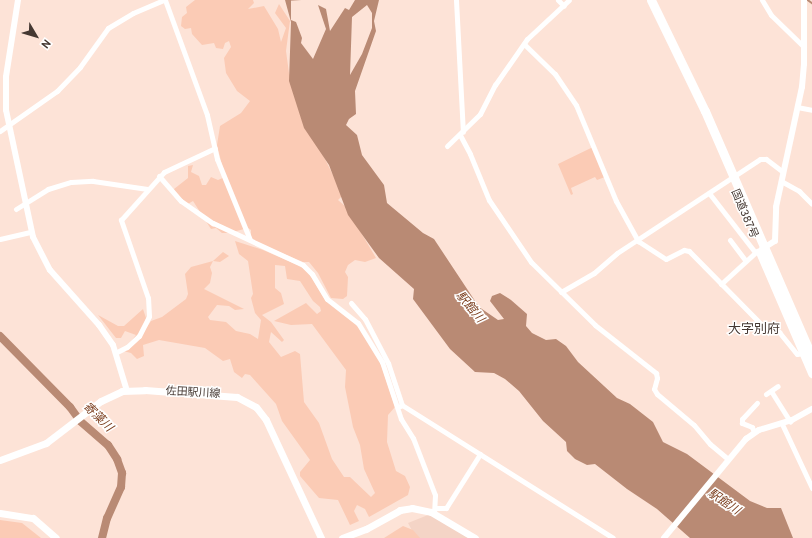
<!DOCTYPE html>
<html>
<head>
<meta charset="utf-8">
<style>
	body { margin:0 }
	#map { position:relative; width:812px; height:538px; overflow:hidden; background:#fde3d7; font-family:Overpass,"Noto Sans JP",sans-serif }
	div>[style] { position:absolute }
	.built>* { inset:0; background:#f4d4c6 }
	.green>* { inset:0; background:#fbcbb5 }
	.water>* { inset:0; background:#b98a74 }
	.stream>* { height:1.5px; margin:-0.75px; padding:0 0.75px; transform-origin:0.75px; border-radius:0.75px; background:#b98a74 }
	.river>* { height:8px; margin:-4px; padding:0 4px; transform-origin:4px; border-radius:4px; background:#b98a74 }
	.minor>* { height:5px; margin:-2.5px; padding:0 2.5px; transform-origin:2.5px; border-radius:2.5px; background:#fff }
	.tertiary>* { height:6px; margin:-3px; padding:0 3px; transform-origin:3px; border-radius:3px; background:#fff }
	.secondary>* { height:7px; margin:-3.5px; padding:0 3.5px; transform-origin:3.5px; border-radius:3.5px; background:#fff }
	.trunk>* { height:9px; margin:-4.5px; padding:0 4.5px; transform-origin:4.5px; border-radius:4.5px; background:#fff }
	span { translate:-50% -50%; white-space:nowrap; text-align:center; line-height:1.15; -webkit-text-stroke:3px #fff; paint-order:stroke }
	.street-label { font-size:11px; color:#453832 }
	.water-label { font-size:12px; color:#7c3f1f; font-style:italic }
	.quarter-label { font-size:13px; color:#453832 }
	.north { position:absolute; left:16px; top:16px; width:40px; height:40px; -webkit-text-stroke:3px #fff; paint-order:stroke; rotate:128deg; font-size:11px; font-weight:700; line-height:16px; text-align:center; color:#453832 }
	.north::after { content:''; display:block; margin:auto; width:14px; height:18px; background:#453832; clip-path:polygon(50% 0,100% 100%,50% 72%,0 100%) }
</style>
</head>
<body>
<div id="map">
	<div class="built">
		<div style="clip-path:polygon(428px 515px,433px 516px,470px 538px,416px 538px,408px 523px)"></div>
	</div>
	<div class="green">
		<div style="clip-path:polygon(195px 0,253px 0,254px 3px,248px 9px,264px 6px,278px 29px,281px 42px,286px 28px,275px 13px,279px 4px,290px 21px,286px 51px,289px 73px,322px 153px,343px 195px,338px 200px,346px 207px,376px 258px,365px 262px,355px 260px,348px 265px,345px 272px,348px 277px,347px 296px,343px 299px,331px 298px,318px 273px,309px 262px,303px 262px,251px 240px,251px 230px,248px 228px,229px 233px,222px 233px,216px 228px,211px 229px,193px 201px,186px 205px,176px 198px,174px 189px,188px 178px,188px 166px,193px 165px,191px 172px,199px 176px,202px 185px,206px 185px,211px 177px,218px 180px,225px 177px,217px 145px,220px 126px,241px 113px,250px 101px,237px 91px,226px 73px,224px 58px,231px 47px,229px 41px,225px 43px,223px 49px,216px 48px,214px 43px,202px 45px,192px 34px,191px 28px,185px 29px,181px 26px,182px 17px,187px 13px,186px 7px)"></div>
		<div style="clip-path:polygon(593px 147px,605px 177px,597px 180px,595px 177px,571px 188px,573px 194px,571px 195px,558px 164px)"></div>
		<div style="clip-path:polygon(evenodd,235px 241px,263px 250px,300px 266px,308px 272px,325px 300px,349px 315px,377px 352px,395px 407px,388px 415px,387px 442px,396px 471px,405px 476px,410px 487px,408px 495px,369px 517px,365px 509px,357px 505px,354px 511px,359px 521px,350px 525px,338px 500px,319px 498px,300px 476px,300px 472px,310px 460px,282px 421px,276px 404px,250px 375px,245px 374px,242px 378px,234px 372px,230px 359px,223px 361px,205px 348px,159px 340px,143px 345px,144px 356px,137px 359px,131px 353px,123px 351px,136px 335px,125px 331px,121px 338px,116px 338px,98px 315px,118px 326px,124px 326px,143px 309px,146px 318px,143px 333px,151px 321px,162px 317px,186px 299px,188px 294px,185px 274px,191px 267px,213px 261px,223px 252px,229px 256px,220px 262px,213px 261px,210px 267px,212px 273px,210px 283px,204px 289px,244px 309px,235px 310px,229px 306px,217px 305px,208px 317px,210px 320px,226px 322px,236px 331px,250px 334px,258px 339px,261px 320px,255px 313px,251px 298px,253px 294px,248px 261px,239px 254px,235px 241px,275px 265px,285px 266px,287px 279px,300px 281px,313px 301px,320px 307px,321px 311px,317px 314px,306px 303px,274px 321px,291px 325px,312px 324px,346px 370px,345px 387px,353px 427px,360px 445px,364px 469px,375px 493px,371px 497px,350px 477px,344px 477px,332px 459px,319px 423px,304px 402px,300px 354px,295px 351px,281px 357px,269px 342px,271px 332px,282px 342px,284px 340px,271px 322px,262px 315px,284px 304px,281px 293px,275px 288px,275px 265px)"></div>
		<div style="clip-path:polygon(0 520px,22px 523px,41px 538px,0 538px)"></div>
		<div style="clip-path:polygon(403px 526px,413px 530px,420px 538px,384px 538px)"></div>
	</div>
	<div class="water">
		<div style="clip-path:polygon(evenodd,285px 0,291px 0,291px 20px,296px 22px,302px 38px,301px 43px,313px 59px,326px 29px,318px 5px,326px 9px,330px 31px,345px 8px,349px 10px,355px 0,379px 0,374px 21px,376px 31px,355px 91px,356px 114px,349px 119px,346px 125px,357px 135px,362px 155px,384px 185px,387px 203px,423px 233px,434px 239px,479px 307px,498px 320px,504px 319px,490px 301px,492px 296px,500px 293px,511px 300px,527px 314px,526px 326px,532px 333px,546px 340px,556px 339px,566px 346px,578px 362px,617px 398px,630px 404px,653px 422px,663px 442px,687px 454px,750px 501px,767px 508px,781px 508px,793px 538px,690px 538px,657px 509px,627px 489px,595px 464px,587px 465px,575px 459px,567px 451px,566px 442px,543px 421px,519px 391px,505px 379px,494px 373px,475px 372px,450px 349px,413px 299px,414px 289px,379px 258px,348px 215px,329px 165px,304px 128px,289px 81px,291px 22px,285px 0,367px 5px,372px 13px,372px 28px,362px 54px,350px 75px,352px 17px,367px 5px)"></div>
	</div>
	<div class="stream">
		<div style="left:808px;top:0;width:5px;rotate:37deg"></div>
	</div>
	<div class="river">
		<div style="left:0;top:336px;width:100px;rotate:45.4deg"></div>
		<div style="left:70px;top:407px;width:17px;rotate:54deg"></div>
		<div style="left:80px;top:421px;width:37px;rotate:41deg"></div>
		<div style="left:108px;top:445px;width:17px;rotate:57deg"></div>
		<div style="left:117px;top:459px;width:15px;rotate:70deg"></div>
		<div style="left:122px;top:473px;width:14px;rotate:94deg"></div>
		<div style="left:121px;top:487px;width:34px;rotate:114deg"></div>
		<div style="left:107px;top:518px;width:21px;rotate:104deg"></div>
	</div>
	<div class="minor">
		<div style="left:165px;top:0;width:122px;rotate:69.9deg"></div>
		<div style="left:207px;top:115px;width:45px;rotate:77.2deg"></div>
		<div style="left:217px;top:159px;width:87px;rotate:67.8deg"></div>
		<div style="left:456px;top:0;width:132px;rotate:87deg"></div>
		<div style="left:558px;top:0;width:8px;rotate:45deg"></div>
		<div style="left:762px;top:0;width:17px;rotate:59deg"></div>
		<div style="left:771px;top:15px;width:46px;rotate:44.1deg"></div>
		<div style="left:524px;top:44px;width:43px;rotate:44.1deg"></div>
		<div style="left:555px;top:74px;width:37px;rotate:56deg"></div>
		<div style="left:576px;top:105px;width:104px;rotate:67.4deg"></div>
		<div style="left:616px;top:201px;width:46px;rotate:61.2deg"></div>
		<div style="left:638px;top:241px;width:33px;rotate:33deg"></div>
		<div style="left:666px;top:259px;width:20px;rotate:-27deg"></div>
		<div style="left:684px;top:250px;width:5px;rotate:11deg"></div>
		<div style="left:689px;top:251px;width:108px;rotate:45.4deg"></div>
		<div style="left:765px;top:328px;width:15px;rotate:16deg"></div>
		<div style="left:779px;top:332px;width:28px;rotate:51deg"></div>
		<div style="left:797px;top:354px;width:6px;rotate:-9deg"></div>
		<div style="left:797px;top:107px;width:15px;rotate:11deg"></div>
		<div style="left:0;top:131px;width:70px;rotate:-35.1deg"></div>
		<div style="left:57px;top:91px;width:33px;rotate:-46deg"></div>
		<div style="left:80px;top:67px;width:48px;rotate:-54.3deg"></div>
		<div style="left:108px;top:28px;width:29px;rotate:-31deg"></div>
		<div style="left:133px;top:13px;width:34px;rotate:-23deg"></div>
		<div style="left:460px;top:135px;width:21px;rotate:62deg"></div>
		<div style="left:470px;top:154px;width:50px;rotate:67.6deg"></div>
		<div style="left:489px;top:200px;width:75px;rotate:55.9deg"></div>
		<div style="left:531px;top:262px;width:90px;rotate:44.5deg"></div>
		<div style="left:595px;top:325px;width:78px;rotate:38.2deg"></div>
		<div style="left:656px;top:373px;width:5px;rotate:79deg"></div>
		<div style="left:657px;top:378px;width:11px;rotate:105deg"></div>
		<div style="left:654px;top:389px;width:6px;rotate:59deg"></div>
		<div style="left:657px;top:394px;width:48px;rotate:40deg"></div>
		<div style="left:694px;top:425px;width:25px;rotate:50deg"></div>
		<div style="left:710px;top:444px;width:23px;rotate:40deg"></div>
		<div style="left:447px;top:146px;width:46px;rotate:-44.1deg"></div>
		<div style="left:480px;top:114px;width:33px;rotate:-63deg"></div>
		<div style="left:495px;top:85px;width:56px;rotate:-55.2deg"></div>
		<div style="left:527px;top:39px;width:57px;rotate:-42.9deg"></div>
		<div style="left:159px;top:176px;width:33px;rotate:49deg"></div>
		<div style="left:181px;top:201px;width:39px;rotate:35deg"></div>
		<div style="left:213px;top:223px;width:99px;rotate:25deg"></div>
		<div style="left:303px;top:265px;width:13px;rotate:45deg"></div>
		<div style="left:312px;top:274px;width:29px;rotate:59deg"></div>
		<div style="left:327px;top:299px;width:39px;rotate:38deg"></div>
		<div style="left:358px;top:323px;width:46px;rotate:58.4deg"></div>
		<div style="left:382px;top:362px;width:60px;rotate:71.6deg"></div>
		<div style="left:401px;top:419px;width:22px;rotate:58deg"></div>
		<div style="left:413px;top:438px;width:61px;rotate:68.9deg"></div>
		<div style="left:435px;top:495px;width:19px;rotate:93deg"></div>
		<div style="left:781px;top:181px;width:21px;rotate:29deg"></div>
		<div style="left:799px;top:191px;width:18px;rotate:45deg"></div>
		<div style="left:709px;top:193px;width:75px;rotate:52.1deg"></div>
		<div style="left:16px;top:209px;width:38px;rotate:-32deg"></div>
		<div style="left:48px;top:189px;width:24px;rotate:-17deg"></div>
		<div style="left:71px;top:182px;width:22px;rotate:-3deg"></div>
		<div style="left:93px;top:181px;width:55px;rotate:8.4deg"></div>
		<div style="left:0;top:239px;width:32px;rotate:-13deg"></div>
		<div style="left:730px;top:240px;width:26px;rotate:53deg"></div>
		<div style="left:721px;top:284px;width:49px;rotate:-42.5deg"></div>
		<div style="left:561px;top:292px;width:38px;rotate:-30deg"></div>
		<div style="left:594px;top:273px;width:30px;rotate:-41deg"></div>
		<div style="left:617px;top:253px;width:171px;rotate:-33.3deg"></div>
		<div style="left:760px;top:159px;width:6px"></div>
		<div style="left:766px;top:159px;width:21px;rotate:37deg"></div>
		<div style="left:351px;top:303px;width:21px;rotate:49deg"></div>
		<div style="left:365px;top:319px;width:50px;rotate:62.4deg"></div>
		<div style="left:388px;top:363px;width:44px;rotate:71.6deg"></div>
		<div style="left:402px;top:405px;width:2px;rotate:153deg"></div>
		<div style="left:117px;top:352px;width:11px;rotate:-27deg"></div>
		<div style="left:127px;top:347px;width:16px;rotate:-43deg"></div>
		<div style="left:139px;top:336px;width:22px;rotate:-63deg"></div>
		<div style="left:149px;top:316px;width:18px;rotate:-93deg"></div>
		<div style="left:148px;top:298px;width:83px;rotate:-109.1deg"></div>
		<div style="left:121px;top:220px;width:64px;rotate:-48.1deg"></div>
		<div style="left:164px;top:172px;width:56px;rotate:-25.2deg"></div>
		<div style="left:771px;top:391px;width:36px;rotate:58deg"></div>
		<div style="left:766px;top:394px;width:14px;rotate:-34deg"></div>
		<div style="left:402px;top:405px;width:249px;rotate:32.2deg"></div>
		<div style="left:782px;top:424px;width:71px;rotate:64.9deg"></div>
		<div style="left:754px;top:432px;width:5px;rotate:-112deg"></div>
		<div style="left:752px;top:427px;width:11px;rotate:-158deg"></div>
		<div style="left:742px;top:423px;width:4px;rotate:-90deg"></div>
		<div style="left:742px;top:419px;width:22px;rotate:-47deg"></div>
		<div style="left:436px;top:508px;width:10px"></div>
		<div style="left:446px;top:508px;width:64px;rotate:-57.8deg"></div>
	</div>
	<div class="tertiary">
		<div style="left:18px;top:0;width:78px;rotate:98.9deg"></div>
		<div style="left:6px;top:77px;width:33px;rotate:90deg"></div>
		<div style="left:6px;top:110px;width:130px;rotate:78deg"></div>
		<div style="left:33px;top:237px;width:37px;rotate:63deg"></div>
		<div style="left:50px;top:270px;width:74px;rotate:48.3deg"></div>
		<div style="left:99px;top:325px;width:24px;rotate:55deg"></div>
		<div style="left:113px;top:345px;width:48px;rotate:73.1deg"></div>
		<div style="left:762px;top:249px;width:15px;rotate:-32deg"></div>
		<div style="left:775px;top:241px;width:34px;rotate:-88deg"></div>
		<div style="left:776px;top:207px;width:123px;rotate:-77.8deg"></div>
		<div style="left:802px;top:87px;width:23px;rotate:-85deg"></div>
		<div style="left:804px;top:64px;width:64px;rotate:-90deg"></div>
		<div style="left:664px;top:538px;width:129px;rotate:-50.4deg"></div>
		<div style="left:746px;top:439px;width:16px;rotate:-35deg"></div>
		<div style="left:759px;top:430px;width:34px;rotate:-17deg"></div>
		<div style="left:792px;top:420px;width:23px;rotate:-29deg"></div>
	</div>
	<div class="secondary">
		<div style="left:0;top:460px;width:49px;rotate:-20.3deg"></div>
		<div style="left:46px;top:443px;width:69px;rotate:-37.4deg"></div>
		<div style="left:101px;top:401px;width:23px;rotate:-25deg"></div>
		<div style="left:122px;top:391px;width:23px;rotate:-2deg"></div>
		<div style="left:145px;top:390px;width:92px;rotate:4.4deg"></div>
		<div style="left:237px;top:397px;width:21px;rotate:28deg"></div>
		<div style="left:256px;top:407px;width:16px;rotate:52deg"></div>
		<div style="left:266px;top:420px;width:130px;rotate:65deg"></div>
		<div style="left:0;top:513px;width:33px;rotate:9deg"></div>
		<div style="left:33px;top:518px;width:30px;rotate:41deg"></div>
		<div style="left:342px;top:538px;width:26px;rotate:-21deg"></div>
		<div style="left:366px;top:529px;width:39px;rotate:-29deg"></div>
		<div style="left:400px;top:510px;width:12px;rotate:-9deg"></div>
		<div style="left:412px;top:508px;width:19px;rotate:12deg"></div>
		<div style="left:431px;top:512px;width:51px;rotate:30.6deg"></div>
	</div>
	<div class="trunk">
		<div style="left:651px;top:0;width:123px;rotate:64.1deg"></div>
		<div style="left:705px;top:111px;width:268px;rotate:66.5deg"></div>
		<div style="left:760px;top:252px;width:132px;rotate:66.7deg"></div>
	</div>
	<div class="street-label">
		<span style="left:744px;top:214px;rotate:67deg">国道387号</span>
		<span style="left:193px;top:393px;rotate:3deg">佐田駅川線</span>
	</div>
	<div class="water-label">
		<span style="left:469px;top:308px;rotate:50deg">駅館川</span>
		<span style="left:97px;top:418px;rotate:44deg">寄藻川</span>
		<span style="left:723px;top:503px;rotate:34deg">駅館川</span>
	</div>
	<div class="quarter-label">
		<span style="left:754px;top:330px">大字別府</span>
	</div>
	<div class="north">N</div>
</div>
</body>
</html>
